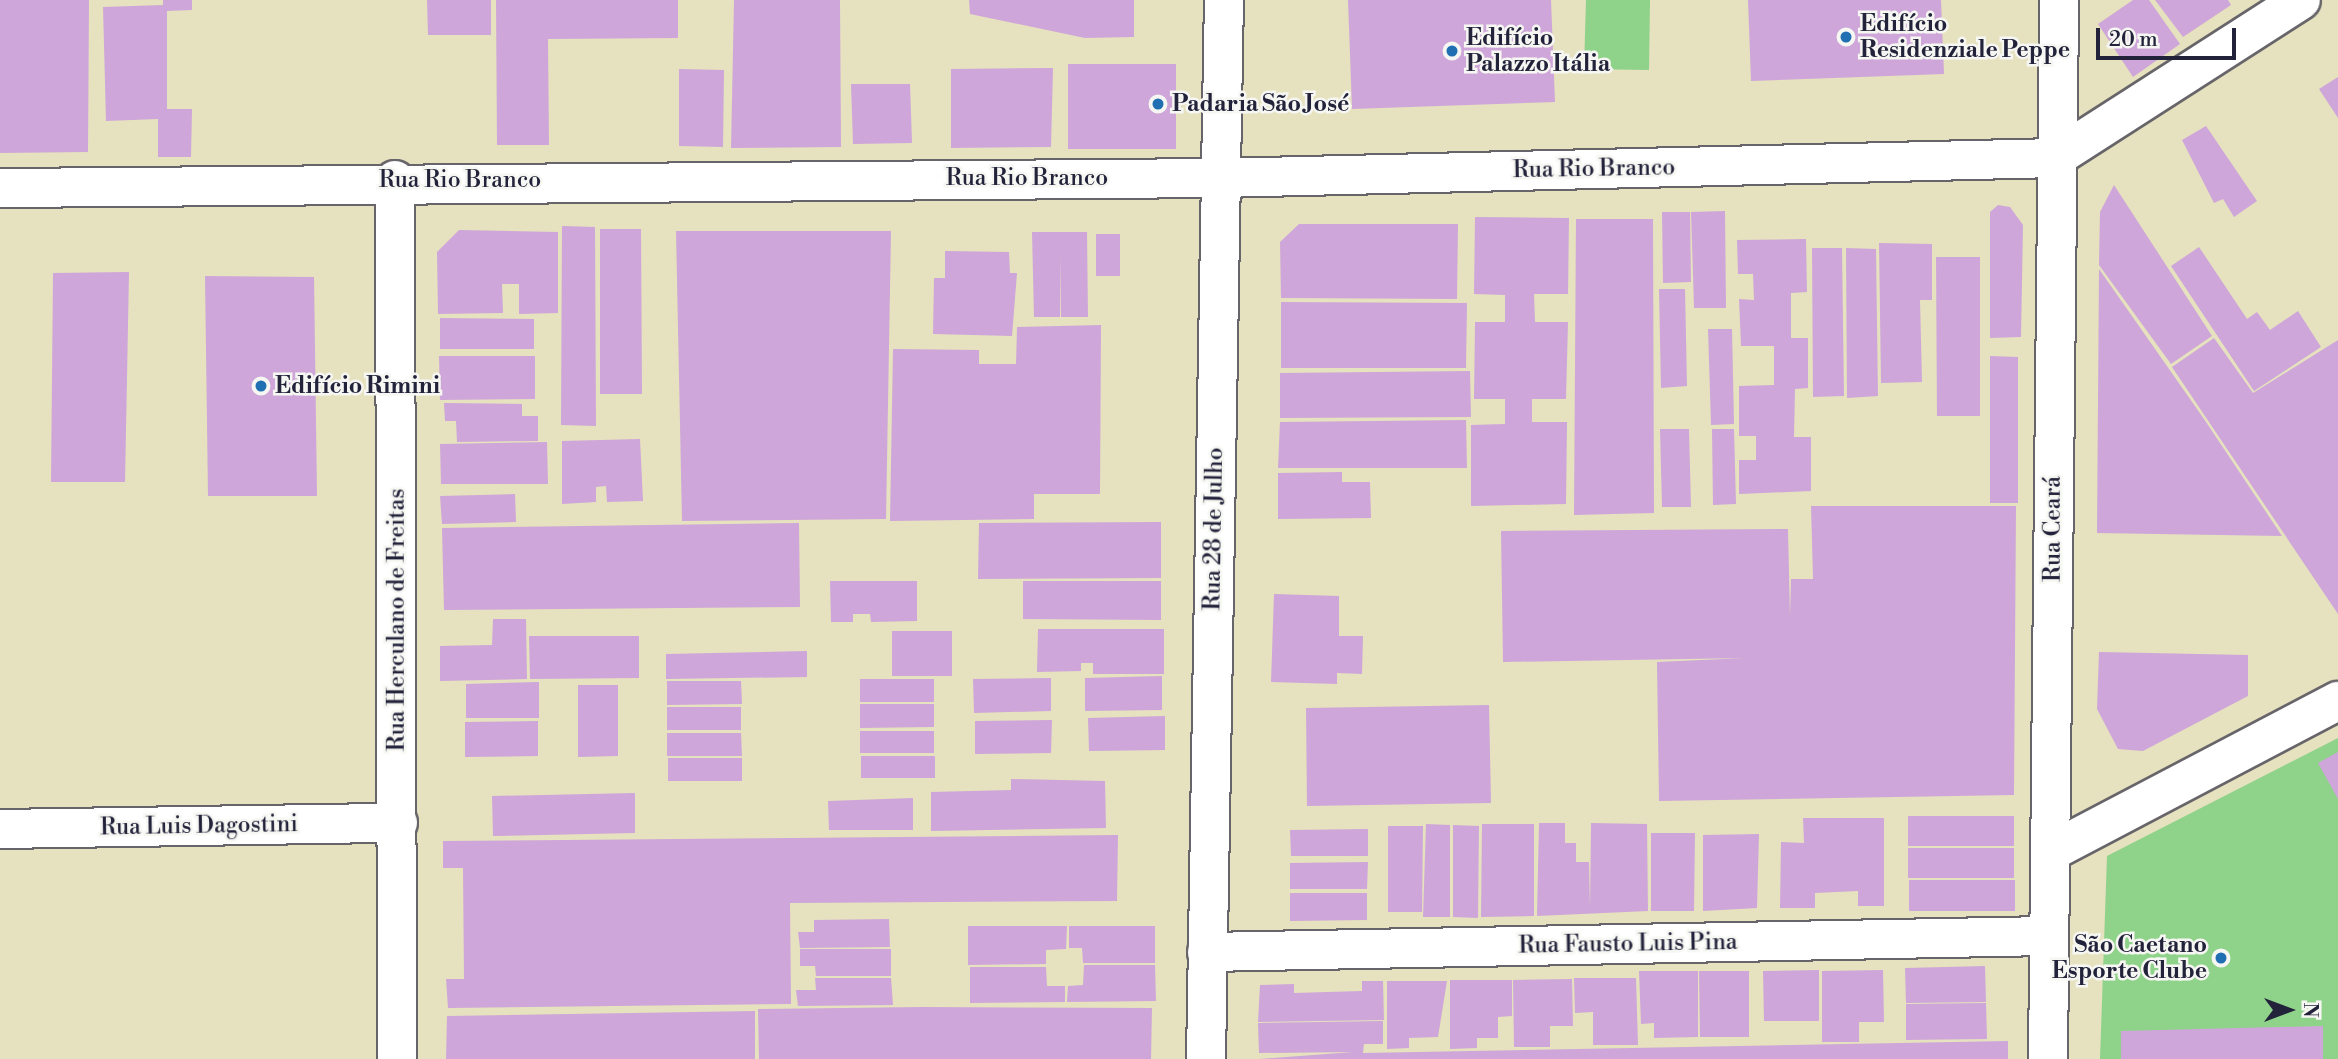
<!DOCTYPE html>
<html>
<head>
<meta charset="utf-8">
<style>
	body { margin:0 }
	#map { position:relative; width:2338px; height:1059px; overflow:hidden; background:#e6e1bf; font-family:"Libre Bodoni",serif }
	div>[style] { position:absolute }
	.green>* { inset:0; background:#8fd28a }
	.building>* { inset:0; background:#cea6d9 }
	.roads { filter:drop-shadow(2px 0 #676569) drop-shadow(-2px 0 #676569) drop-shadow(0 2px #676569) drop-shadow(0 -2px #676569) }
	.minor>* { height:38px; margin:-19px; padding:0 19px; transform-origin:19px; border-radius:19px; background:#fff }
	.dots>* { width:19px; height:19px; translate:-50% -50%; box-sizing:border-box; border:4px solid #f6f6f2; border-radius:50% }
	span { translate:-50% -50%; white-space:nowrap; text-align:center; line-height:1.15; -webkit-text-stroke:5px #f6f6f2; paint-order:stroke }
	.poi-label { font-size:23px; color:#22223b; font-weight:700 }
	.left { translate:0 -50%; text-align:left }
	.right { translate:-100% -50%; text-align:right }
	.street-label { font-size:23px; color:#22223b }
	.north { position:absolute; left:2254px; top:975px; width:70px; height:70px; -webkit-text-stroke:5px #f6f6f2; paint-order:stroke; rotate:90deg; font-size:19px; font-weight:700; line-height:28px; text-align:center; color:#22223b }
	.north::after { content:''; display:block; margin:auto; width:24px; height:32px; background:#22223b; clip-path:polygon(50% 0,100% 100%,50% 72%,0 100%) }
	.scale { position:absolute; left:2096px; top:28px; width:140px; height:32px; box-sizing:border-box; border:4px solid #22223b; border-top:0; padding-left:9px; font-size:21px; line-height:24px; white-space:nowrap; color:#22223b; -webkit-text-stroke:5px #f6f6f2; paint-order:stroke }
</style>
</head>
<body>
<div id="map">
	<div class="green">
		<div style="clip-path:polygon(1586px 0,1650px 0,1649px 70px,1584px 69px)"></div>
		<div style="clip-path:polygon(2338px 738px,2338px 1059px,2100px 1059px,2107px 856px)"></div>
	</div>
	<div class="building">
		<div style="clip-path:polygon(0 0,89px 0,88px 152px,0 153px)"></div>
		<div style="clip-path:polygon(163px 0,192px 0,192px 10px,167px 11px,167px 109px,192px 109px,191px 157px,158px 157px,158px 119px,106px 121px,103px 7px,163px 5px)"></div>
		<div style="clip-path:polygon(427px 0,491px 0,491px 35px,428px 35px)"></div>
		<div style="clip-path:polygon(496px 0,678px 0,678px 38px,548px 39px,549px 145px,497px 145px)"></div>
		<div style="clip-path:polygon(734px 0,840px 0,841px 147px,731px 148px)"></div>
		<div style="clip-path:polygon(969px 0,1134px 0,1134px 37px,1085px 38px,970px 14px)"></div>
		<div style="clip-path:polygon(1348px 0,1551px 0,1555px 102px,1352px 109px)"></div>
		<div style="clip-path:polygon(1748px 0,1941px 0,1944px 74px,1751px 81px)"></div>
		<div style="clip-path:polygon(2133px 0,2149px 0,2180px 44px,2133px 77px,2098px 24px)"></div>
		<div style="clip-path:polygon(2155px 0,2228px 0,2231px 5px,2183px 37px)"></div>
		<div style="clip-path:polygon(1068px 64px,1176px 64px,1176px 149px,1068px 149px)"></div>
		<div style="clip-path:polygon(1053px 68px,1051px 147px,951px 148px,951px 69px)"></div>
		<div style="clip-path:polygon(679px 69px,724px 70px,723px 147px,679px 146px)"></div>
		<div style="clip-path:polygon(2338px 77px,2338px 118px,2319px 89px)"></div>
		<div style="clip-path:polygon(851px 84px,910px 84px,912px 143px,853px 144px)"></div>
		<div style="clip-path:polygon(2206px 126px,2257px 201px,2234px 217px,2223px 199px,2214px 203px,2182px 140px)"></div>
		<div style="clip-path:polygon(2114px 185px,2212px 336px,2171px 364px,2099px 265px,2100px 212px)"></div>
		<div style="clip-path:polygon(1998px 205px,2010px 207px,2023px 225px,2021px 337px,1990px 338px,1990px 212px)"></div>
		<div style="clip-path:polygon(1725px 211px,1726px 308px,1694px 308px,1691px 212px)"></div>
		<div style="clip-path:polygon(1662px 212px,1690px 212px,1691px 282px,1663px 283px)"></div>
		<div style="clip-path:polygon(1475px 217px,1569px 218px,1568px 294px,1534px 294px,1535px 322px,1568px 322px,1566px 399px,1532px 399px,1532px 422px,1567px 422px,1566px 504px,1471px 506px,1471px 425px,1505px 424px,1505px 399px,1474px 399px,1475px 322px,1505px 322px,1505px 295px,1474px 294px)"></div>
		<div style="clip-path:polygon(1576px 219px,1653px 219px,1654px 513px,1574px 515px)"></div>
		<div style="clip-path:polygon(1299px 224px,1458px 224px,1457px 299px,1281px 298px,1280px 242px)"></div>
		<div style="clip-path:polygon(562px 226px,595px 227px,596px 426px,561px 425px)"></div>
		<div style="clip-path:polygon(600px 229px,641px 229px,642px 394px,600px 394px)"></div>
		<div style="clip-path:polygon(459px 230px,558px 232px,558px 313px,519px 314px,519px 284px,502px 284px,503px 313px,438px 314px,437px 252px)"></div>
		<div style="clip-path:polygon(676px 231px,891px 231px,886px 519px,682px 521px)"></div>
		<div style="clip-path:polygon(1032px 232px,1087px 232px,1088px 317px,1061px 317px,1060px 254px,1060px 317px,1034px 317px)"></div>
		<div style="clip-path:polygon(1096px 234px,1120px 234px,1120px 276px,1096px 276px)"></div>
		<div style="clip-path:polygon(1806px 239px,1807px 292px,1791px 293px,1791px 338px,1808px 338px,1808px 388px,1795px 389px,1794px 437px,1811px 437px,1811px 491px,1739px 494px,1739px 460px,1756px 460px,1756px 436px,1739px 436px,1739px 386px,1774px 385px,1774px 346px,1741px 346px,1739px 299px,1754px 300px,1753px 274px,1738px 274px,1737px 240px)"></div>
		<div style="clip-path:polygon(1879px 243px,1932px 244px,1932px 300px,1920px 300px,1922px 382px,1881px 383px)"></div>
		<div style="clip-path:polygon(2199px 247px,2247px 319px,2257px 312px,2270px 330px,2298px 311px,2321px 347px,2254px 391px,2171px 266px)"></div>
		<div style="clip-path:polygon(1812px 248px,1842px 248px,1844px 396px,1813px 397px)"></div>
		<div style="clip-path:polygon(1846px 248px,1876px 249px,1878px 396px,1847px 398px)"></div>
		<div style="clip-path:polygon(945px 251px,1009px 252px,1010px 273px,1017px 273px,1012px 336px,933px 334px,934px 278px,945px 278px)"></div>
		<div style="clip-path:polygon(1936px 257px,1980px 257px,1980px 416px,1937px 416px)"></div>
		<div style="clip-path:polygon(2099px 269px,2204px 419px,2282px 536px,2097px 533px)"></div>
		<div style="clip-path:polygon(129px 272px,125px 482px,51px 482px,53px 273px)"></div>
		<div style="clip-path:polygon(205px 276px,314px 277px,317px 496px,208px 496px)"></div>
		<div style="clip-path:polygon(1659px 289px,1685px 289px,1687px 386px,1661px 388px)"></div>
		<div style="clip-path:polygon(1281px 302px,1467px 303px,1466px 368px,1281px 368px)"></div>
		<div style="clip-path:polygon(440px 318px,534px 319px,534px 349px,440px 349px)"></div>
		<div style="clip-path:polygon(1101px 325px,1100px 494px,1034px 494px,1034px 519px,890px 521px,893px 349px,979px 350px,979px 364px,1016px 364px,1017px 327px)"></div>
		<div style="clip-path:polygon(1708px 329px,1732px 329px,1734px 424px,1711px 425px)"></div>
		<div style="clip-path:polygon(2214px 338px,2253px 393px,2338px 340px,2338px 614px,2172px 367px)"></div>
		<div style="clip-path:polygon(439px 356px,535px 356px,535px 399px,440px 400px)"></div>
		<div style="clip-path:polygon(1990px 356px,2018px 357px,2018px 503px,1990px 503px)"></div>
		<div style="clip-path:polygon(1470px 371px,1471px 417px,1280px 418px,1280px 373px)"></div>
		<div style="clip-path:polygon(444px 403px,522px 404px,522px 416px,538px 416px,538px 441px,457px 442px,456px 421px,445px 421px)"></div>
		<div style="clip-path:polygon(1466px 420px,1467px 468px,1278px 468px,1280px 422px)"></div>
		<div style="clip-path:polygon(1660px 429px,1689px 429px,1691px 507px,1662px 507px)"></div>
		<div style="clip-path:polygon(1712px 429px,1734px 429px,1736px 504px,1713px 505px)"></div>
		<div style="clip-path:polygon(640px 439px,643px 501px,607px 502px,606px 486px,596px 487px,596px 502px,562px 504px,562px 441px)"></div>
		<div style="clip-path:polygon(547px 442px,548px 484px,441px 484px,440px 444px)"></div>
		<div style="clip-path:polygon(1342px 472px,1342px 482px,1370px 482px,1371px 518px,1278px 519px,1278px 473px)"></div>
		<div style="clip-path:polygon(515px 494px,516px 522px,442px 524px,440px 496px)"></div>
		<div style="clip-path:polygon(1811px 506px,2016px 506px,2014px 795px,1659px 801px,1657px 662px,1745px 658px,1503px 662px,1501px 531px,1788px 529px,1790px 617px,1791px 579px,1813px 579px)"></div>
		<div style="clip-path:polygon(1161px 522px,1161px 578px,978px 579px,979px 523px)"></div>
		<div style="clip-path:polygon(799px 523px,800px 607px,444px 610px,442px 528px)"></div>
		<div style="clip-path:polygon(830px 581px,917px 581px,917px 621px,871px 622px,870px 614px,853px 614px,853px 622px,831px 622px)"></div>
		<div style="clip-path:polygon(1023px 581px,1161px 581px,1161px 620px,1023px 619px)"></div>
		<div style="clip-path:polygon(1274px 594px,1339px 596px,1339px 636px,1363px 636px,1362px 674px,1337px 673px,1337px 684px,1271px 682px)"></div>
		<div style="clip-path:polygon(493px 619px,526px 619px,527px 679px,440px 681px,440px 646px,492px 645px)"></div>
		<div style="clip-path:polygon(1038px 629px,1164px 629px,1164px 674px,1093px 674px,1093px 663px,1081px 663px,1081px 671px,1037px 672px)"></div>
		<div style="clip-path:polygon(892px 631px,952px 631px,952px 676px,892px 676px)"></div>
		<div style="clip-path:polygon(529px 636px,639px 636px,639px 678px,530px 679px)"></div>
		<div style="clip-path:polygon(807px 651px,807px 677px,666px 679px,666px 654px)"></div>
		<div style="clip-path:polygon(2099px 652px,2248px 655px,2248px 696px,2143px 751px,2118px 749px,2097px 709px)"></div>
		<div style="clip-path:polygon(1162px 676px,1162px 710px,1085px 711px,1085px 678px)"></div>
		<div style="clip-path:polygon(1051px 678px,1051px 711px,974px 713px,973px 679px)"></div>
		<div style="clip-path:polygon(860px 679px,934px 679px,934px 702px,860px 702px)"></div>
		<div style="clip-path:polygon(667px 681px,741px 681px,742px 704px,667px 705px)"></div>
		<div style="clip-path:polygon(539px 682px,539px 718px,466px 718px,466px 684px)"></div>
		<div style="clip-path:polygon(578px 685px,618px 685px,618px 756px,578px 757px)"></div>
		<div style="clip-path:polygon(860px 704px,934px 704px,934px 727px,860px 728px)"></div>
		<div style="clip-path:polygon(1489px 705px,1491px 803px,1307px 806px,1306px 708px)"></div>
		<div style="clip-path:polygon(667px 707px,741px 707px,741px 730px,667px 730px)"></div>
		<div style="clip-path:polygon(1165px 716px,1165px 750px,1089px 751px,1088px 718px)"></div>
		<div style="clip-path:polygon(1052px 720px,1051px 753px,975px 754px,975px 721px)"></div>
		<div style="clip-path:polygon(538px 721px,538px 756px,465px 757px,465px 722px)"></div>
		<div style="clip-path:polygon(860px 731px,934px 731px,934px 753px,860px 753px)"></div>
		<div style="clip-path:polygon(667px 733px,741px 733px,742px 756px,667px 756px)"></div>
		<div style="clip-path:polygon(2338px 752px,2338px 799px,2318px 763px)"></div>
		<div style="clip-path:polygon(861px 756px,935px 756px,935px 778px,861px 778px)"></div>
		<div style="clip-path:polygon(668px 758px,742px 758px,742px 781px,668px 781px)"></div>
		<div style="clip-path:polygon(1011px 779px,1105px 781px,1106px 828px,931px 831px,931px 792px,1011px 790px)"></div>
		<div style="clip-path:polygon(635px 793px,635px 833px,493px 836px,492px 796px)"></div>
		<div style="clip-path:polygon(913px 798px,913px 830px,829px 830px,828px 801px)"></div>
		<div style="clip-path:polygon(1908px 816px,2014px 816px,2014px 846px,1908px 846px)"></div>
		<div style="clip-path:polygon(1803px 818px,1884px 818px,1884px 906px,1858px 906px,1858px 891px,1815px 893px,1815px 908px,1780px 908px,1781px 842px,1804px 843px)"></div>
		<div style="clip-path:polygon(1539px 823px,1565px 823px,1565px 843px,1576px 843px,1576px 862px,1589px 862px,1590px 909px,1591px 823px,1647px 824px,1648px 911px,1537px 916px)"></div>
		<div style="clip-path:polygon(1426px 824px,1450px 825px,1450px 917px,1423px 917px)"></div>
		<div style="clip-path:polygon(1482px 824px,1534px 824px,1534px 916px,1481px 917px)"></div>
		<div style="clip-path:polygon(1453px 825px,1479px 826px,1478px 918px,1453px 917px)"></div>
		<div style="clip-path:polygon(1388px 826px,1423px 826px,1422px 912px,1388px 912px)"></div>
		<div style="clip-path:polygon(1368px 829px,1368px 856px,1291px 856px,1290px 830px)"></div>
		<div style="clip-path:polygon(1651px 833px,1695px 833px,1694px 911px,1651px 911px)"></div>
		<div style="clip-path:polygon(1759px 834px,1757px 908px,1703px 911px,1703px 835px)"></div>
		<div style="clip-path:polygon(1118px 835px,1117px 901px,790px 903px,791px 1004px,448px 1008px,446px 979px,464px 979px,463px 868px,443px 868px,443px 841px)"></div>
		<div style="clip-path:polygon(1908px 848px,2014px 848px,2014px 878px,1908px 878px)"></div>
		<div style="clip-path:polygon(1368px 862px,1367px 889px,1290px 889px,1290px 863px)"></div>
		<div style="clip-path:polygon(1909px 880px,2015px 880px,2015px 911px,1909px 911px)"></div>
		<div style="clip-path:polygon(1290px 893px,1367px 893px,1367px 920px,1290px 921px)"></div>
		<div style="clip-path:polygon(889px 919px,890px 947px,800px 948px,798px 932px,814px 932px,814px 920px)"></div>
		<div style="clip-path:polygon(968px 926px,1067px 926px,1066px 949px,1046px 950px,1046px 964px,968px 965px)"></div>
		<div style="clip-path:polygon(1069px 926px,1155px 926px,1155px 963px,1083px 963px,1082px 948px,1069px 948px)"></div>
		<div style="clip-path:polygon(800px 949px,891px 949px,891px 976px,816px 976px,815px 966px,800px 966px)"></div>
		<div style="clip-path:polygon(1084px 965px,1155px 965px,1156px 1001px,1067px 1002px,1068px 986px,1083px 985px)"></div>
		<div style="clip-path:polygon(1985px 966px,1986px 1002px,1906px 1003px,1905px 968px)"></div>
		<div style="clip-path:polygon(970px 967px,1046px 967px,1047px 986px,1065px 986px,1065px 1002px,970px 1003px)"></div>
		<div style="clip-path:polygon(1819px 970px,1819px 1021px,1764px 1021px,1763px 971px)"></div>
		<div style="clip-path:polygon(1883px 970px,1884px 1022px,1859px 1022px,1859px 1042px,1822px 1042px,1822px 971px)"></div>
		<div style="clip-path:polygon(1639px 971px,1698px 971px,1698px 1037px,1654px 1038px,1654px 1023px,1641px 1024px)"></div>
		<div style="clip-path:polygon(1699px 971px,1749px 971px,1749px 1037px,1700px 1037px)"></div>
		<div style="clip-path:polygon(815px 978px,891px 978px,893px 1005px,798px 1006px,796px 990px,816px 990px)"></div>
		<div style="clip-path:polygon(1574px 978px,1636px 978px,1638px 1045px,1593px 1045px,1593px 1012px,1575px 1013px)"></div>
		<div style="clip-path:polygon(1572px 979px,1573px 1026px,1550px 1026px,1550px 1047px,1514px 1047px,1513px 980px)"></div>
		<div style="clip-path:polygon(1450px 980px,1512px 980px,1512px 1016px,1498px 1017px,1498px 1038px,1477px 1038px,1477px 1048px,1450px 1049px)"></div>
		<div style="clip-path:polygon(1362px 981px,1383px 981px,1384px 1020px,1258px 1022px,1260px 985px,1294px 984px,1294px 993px,1362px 991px)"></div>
		<div style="clip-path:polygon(1387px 981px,1447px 981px,1438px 1037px,1409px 1038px,1409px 1048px,1387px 1049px)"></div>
		<div style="clip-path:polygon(1986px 1003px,1987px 1039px,1906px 1040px,1906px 1004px)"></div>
		<div style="clip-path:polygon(922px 1007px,1152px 1008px,1151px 1059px,759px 1059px,758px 1009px)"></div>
		<div style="clip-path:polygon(755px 1011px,755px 1059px,446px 1059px,447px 1016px)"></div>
		<div style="clip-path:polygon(1383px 1021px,1383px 1044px,1364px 1044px,1363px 1053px,2008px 1041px,2008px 1059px,1259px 1059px,1353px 1052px,1259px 1053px,1258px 1023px)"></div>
		<div style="clip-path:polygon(2323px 1026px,2323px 1059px,2121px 1059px,2121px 1031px)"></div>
	</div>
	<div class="roads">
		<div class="minor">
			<div style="left:2055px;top:158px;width:292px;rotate:-32.7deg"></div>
			<div style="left:395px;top:180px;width:879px;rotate:89.87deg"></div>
			<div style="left:0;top:188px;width:1220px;rotate:-0.47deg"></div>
			<div style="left:1220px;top:178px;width:835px;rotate:-1.37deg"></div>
			<div style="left:0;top:829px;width:398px;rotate:-0.9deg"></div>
			<div style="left:2052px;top:851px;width:323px;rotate:-27.7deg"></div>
			<div style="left:1207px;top:952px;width:842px;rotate:-1.09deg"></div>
			<div style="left:1206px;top:1059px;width:1059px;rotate:-89.03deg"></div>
			<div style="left:2048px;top:1059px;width:1059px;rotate:-89.4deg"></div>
		</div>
	</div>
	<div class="dots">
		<div style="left:1846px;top:37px;background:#1f6fb2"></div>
		<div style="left:1452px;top:51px;background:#1f6fb2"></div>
		<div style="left:1158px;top:104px;background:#1f6fb2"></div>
		<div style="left:261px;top:386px;background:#1f6fb2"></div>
		<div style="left:2221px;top:958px;background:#1f6fb2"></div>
	</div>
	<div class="poi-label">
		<span class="left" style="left:1860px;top:37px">Edifício<br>Residenziale Peppe</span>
		<span class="left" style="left:1466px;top:51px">Edifício<br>Palazzo Itália</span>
		<span class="left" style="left:1172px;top:104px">Padaria São José</span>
		<span class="left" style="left:275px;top:386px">Edifício Rimini</span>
		<span class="right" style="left:2207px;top:958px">São Caetano<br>Esporte Clube</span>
	</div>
	<div class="street-label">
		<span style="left:1594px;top:169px;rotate:-1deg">Rua Rio Branco</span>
		<span style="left:1027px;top:178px">Rua Rio Branco</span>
		<span style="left:460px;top:180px">Rua Rio Branco</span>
		<span style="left:1214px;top:529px;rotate:-89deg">Rua 28 de Julho</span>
		<span style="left:2053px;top:529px;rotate:-90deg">Rua Ceará</span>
		<span style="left:397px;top:620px;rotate:-90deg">Rua Herculano de Freitas</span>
		<span style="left:199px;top:826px;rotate:-1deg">Rua Luis Dagostini</span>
		<span style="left:1628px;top:944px;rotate:-1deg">Rua Fausto Luis Pina</span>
	</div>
	<div class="north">N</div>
	<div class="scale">20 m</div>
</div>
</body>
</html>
